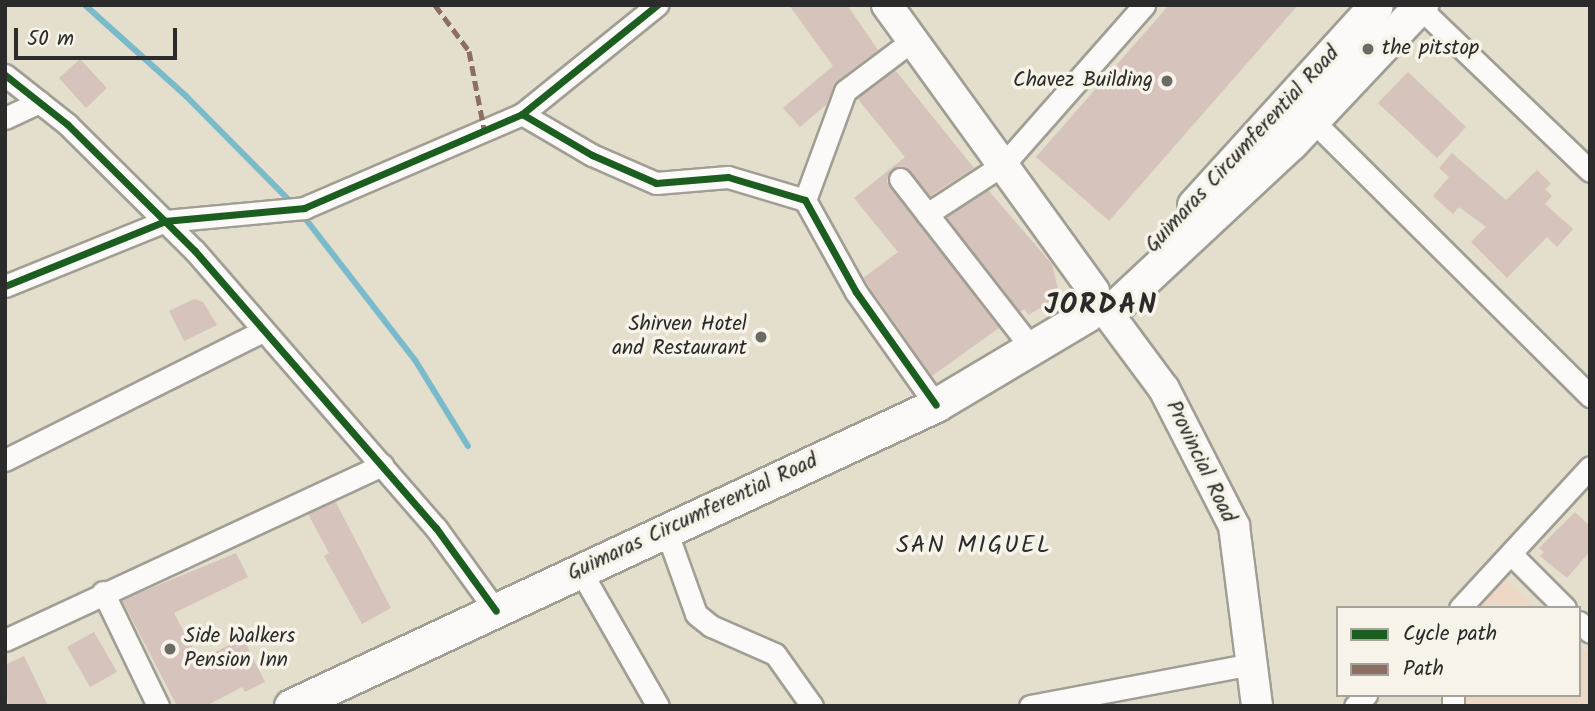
<!DOCTYPE html>
<html>
<head>
<meta charset="utf-8">
<style>
	body { margin:0 }
	#map { position:relative; width:1595px; height:711px; overflow:hidden; background:#e4decd; font-family:Kalam,sans-serif }
	div>[style] { position:absolute }
	.built>* { inset:0; background:#ecd8c5 }
	.stream>* { height:6px; margin:-3px; padding:0 3px; transform-origin:3px; border-radius:3px; background:#79bacb }
	.building>* { inset:0; background:#d6c3bb }
	.roads { filter:drop-shadow(2px 0 #a19e94) drop-shadow(-2px 0 #a19e94) drop-shadow(0 2px #a19e94) drop-shadow(0 -2px #a19e94) }
	.street>* { height:21px; margin:-10.5px; padding:0 10.5px; transform-origin:10.5px; border-radius:10.5px; background:#fbfaf8 }
	.secondary>* { height:30px; margin:-15px; padding:0 15px; transform-origin:15px; border-radius:15px; background:#fbfaf8 }
	.primary>* { height:33px; margin:-16.5px; padding:0 16.5px; transform-origin:16.5px; border-radius:16.5px; background:#fbfaf8 }
	.quiet>* { height:5px; margin-top:-2.5px; transform-origin:0; background:repeating-linear-gradient(90deg,#8d6e63 0 10px,transparent 0 15px) }
	.cycleway>* { height:7px; margin:-3.5px; padding:0 3.5px; transform-origin:3.5px; border-radius:3.5px; background:#1b5e20 }
	.dots>* { width:19px; height:19px; translate:-50% -50%; box-sizing:border-box; border:4px solid #f7f3e8; border-radius:50% }
	span { translate:-50% -50%; white-space:nowrap; text-align:center; line-height:1.15; -webkit-text-stroke:7px #f7f3e8; paint-order:stroke }
	.poi-label { font-size:21px; color:#2b2b2b }
	.left { translate:0 -50%; text-align:left }
	.right { translate:-100% -50%; text-align:right }
	.street-label { font-size:21px; color:#2b2b2b }
	.quarter-label { font-size:24px; color:#2b2b2b; letter-spacing:2px }
	.district-label { font-size:28px; color:#2b2b2b; font-weight:700; letter-spacing:2px }
	.frame { position:absolute; inset:0; border:7px solid #2b2b2b; pointer-events:none }
	.legend { position:absolute; left:1336px; top:606px; width:245px; height:91px; box-sizing:border-box; background:#f7f3e8; border:2px solid #a5a39c; margin:0; padding:9px 12px; list-style:none; font-size:21px; color:#2b2b2b }
	.legend li { display:flex; align-items:center; gap:14px; height:35px }
	.legend b { width:35px; border:2px solid #a5a39c }
	.scale { position:absolute; left:14px; top:28px; width:163px; height:32px; box-sizing:border-box; border:4px solid #2b2b2b; border-top:0; padding-left:9px; font-size:21px; line-height:24px; white-space:nowrap; color:#2b2b2b; -webkit-text-stroke:5px #f7f3e8; paint-order:stroke }
</style>
</head>
<body>
<div id="map">
	<div class="built">
		<div style="clip-path:polygon(1498px 573px,1537px 608px,1466px 608px)"></div>
		<div style="clip-path:polygon(1579px 646px,1590px 655px,1590px 706px,1463px 706px,1463px 695px,1579px 695px)"></div>
	</div>
	<div class="stream">
		<div style="left:85px;top:5px;width:136px;rotate:42deg"></div>
		<div style="left:186px;top:96px;width:145px;rotate:45.3deg"></div>
		<div style="left:304px;top:217px;width:181px;rotate:52.2deg"></div>
		<div style="left:415px;top:360px;width:101px;rotate:58.4deg"></div>
	</div>
	<div class="building">
		<div style="clip-path:polygon(789px 5px,847px 5px,878px 50px,837px 81px,826px 105px,800px 127px,783px 108px,833px 66px)"></div>
		<div style="clip-path:polygon(1169px 5px,1298px 5px,1109px 221px,1036px 157px)"></div>
		<div style="clip-path:polygon(80px 59px,107px 88px,86px 108px,59px 78px)"></div>
		<div style="clip-path:polygon(895px 70px,974px 168px,930px 196px,904px 167px,891px 169px,887px 181px,999px 328px,932px 376px,863px 278px,898px 252px,854px 198px,905px 157px,857px 98px)"></div>
		<div style="clip-path:polygon(1408px 72px,1466px 127px,1437px 158px,1378px 103px)"></div>
		<div style="clip-path:polygon(1452px 153px,1506px 200px,1537px 170px,1551px 184px,1545px 189px,1552px 196px,1545px 204px,1573px 229px,1557px 247px,1547px 237px,1507px 278px,1471px 242px,1486px 227px,1459px 207px,1453px 214px,1433px 196px,1449px 177px,1439px 168px)"></div>
		<div style="clip-path:polygon(988px 190px,1052px 264px,1060px 297px,1028px 315px,1025px 309px,1020px 312px,946px 217px)"></div>
		<div style="clip-path:polygon(194px 299px,203px 302px,217px 325px,184px 341px,169px 311px)"></div>
		<div style="clip-path:polygon(335px 501px,391px 608px,362px 624px,324px 556px,329px 553px,308px 514px)"></div>
		<div style="clip-path:polygon(1575px 512px,1590px 526px,1590px 551px,1567px 578px,1540px 556px,1544px 552px,1539px 548px)"></div>
		<div style="clip-path:polygon(236px 553px,248px 577px,174px 613px,199px 660px,243px 638px,265px 682px,245px 692px,242px 687px,206px 706px,177px 706px,122px 600px)"></div>
		<div style="clip-path:polygon(94px 632px,117px 672px,90px 687px,67px 647px)"></div>
		<div style="clip-path:polygon(24px 656px,48px 706px,8px 706px,5px 665px)"></div>
	</div>
	<div class="roads">
		<div class="street">
			<div style="left:1419px;top:7px;width:237px;rotate:43.8deg"></div>
			<div style="left:5px;top:75px;width:79px;rotate:38.3deg"></div>
			<div style="left:67px;top:124px;width:180px;rotate:44.8deg"></div>
			<div style="left:195px;top:251px;width:367px;rotate:49deg"></div>
			<div style="left:436px;top:528px;width:102px;rotate:54.1deg"></div>
			<div style="left:522px;top:114px;width:81px;rotate:30.4deg"></div>
			<div style="left:592px;top:155px;width:70px;rotate:23.6deg"></div>
			<div style="left:656px;top:183px;width:72px;rotate:-4.8deg"></div>
			<div style="left:728px;top:177px;width:80px;rotate:16.6deg"></div>
			<div style="left:805px;top:200px;width:105px;rotate:61deg"></div>
			<div style="left:856px;top:292px;width:138px;rotate:54.7deg"></div>
			<div style="left:5px;top:118px;width:38px;rotate:-25deg"></div>
			<div style="left:1312px;top:120px;width:392px;rotate:44.8deg"></div>
			<div style="left:900px;top:179px;width:217px;rotate:52.1deg"></div>
			<div style="left:805px;top:200px;width:116px;rotate:-69.8deg"></div>
			<div style="left:845px;top:91px;width:85px;rotate:-36.9deg"></div>
			<div style="left:927px;top:214px;width:92px;rotate:-33deg"></div>
			<div style="left:1004px;top:164px;width:212px;rotate:-48.6deg"></div>
			<div style="left:5px;top:286px;width:173px;rotate:-22.1deg"></div>
			<div style="left:165px;top:221px;width:140px;rotate:-5.3deg"></div>
			<div style="left:304px;top:208px;width:237px;rotate:-23.3deg"></div>
			<div style="left:522px;top:114px;width:174px;rotate:-38.9deg"></div>
			<div style="left:5px;top:460px;width:288px;rotate:-26.6deg"></div>
			<div style="left:666px;top:530px;width:89px;rotate:70.3deg"></div>
			<div style="left:696px;top:614px;width:19px;rotate:39deg"></div>
			<div style="left:711px;top:626px;width:70px;rotate:23.6deg"></div>
			<div style="left:775px;top:654px;width:64px;rotate:54.6deg"></div>
			<div style="left:1512px;top:555px;width:75px;rotate:45deg"></div>
			<div style="left:580px;top:570px;width:157px;rotate:60.2deg"></div>
			<div style="left:103px;top:592px;width:127px;rotate:64.2deg"></div>
			<div style="left:1460px;top:608px;width:192px;rotate:-47.3deg"></div>
			<div style="left:1579px;top:622px;width:15px;rotate:42deg"></div>
			<div style="left:5px;top:640px;width:416px;rotate:-24.9deg"></div>
			<div style="left:1453px;top:695px;width:11px;rotate:90deg"></div>
			<div style="left:1030px;top:706px;width:226px;rotate:-10.7deg"></div>
			<div style="left:1355px;top:706px;width:16px;rotate:-45deg"></div>
		</div>
		<div class="secondary">
			<div style="left:887px;top:5px;width:353px;rotate:54.1deg"></div>
			<div style="left:1112px;top:319px;width:87px;rotate:53.4deg"></div>
			<div style="left:1164px;top:389px;width:154px;rotate:62.9deg"></div>
			<div style="left:1234px;top:526px;width:181px;rotate:82.7deg"></div>
		</div>
		<div class="primary">
			<div style="left:1194px;top:205px;width:270px;rotate:-47.7deg"></div>
			<div style="left:1117px;top:305px;width:238px;rotate:-43deg"></div>
			<div style="left:1291px;top:143px;width:190px;rotate:-46.7deg"></div>
			<div style="left:291px;top:706px;width:712px;rotate:-25.02deg"></div>
			<div style="left:936px;top:405px;width:176px;rotate:-30.8deg"></div>
		</div>
	</div>
	<div class="quiet">
		<div style="left:435px;top:5px;width:57px;rotate:53.5deg"></div>
		<div style="left:469px;top:51px;width:79px;rotate:79.1deg"></div>
	</div>
	<div class="cycleway">
		<div style="left:5px;top:75px;width:79px;rotate:38.3deg"></div>
		<div style="left:67px;top:124px;width:180px;rotate:44.8deg"></div>
		<div style="left:195px;top:251px;width:367px;rotate:49deg"></div>
		<div style="left:436px;top:528px;width:102px;rotate:54.1deg"></div>
		<div style="left:522px;top:114px;width:81px;rotate:30.4deg"></div>
		<div style="left:592px;top:155px;width:70px;rotate:23.6deg"></div>
		<div style="left:656px;top:183px;width:72px;rotate:-4.8deg"></div>
		<div style="left:728px;top:177px;width:80px;rotate:16.6deg"></div>
		<div style="left:805px;top:200px;width:105px;rotate:61deg"></div>
		<div style="left:856px;top:292px;width:138px;rotate:54.7deg"></div>
		<div style="left:5px;top:286px;width:173px;rotate:-22.1deg"></div>
		<div style="left:165px;top:221px;width:140px;rotate:-5.3deg"></div>
		<div style="left:304px;top:208px;width:237px;rotate:-23.3deg"></div>
		<div style="left:522px;top:114px;width:174px;rotate:-38.9deg"></div>
	</div>
	<div class="dots">
		<div style="left:1368px;top:49px;background:#6c6a64"></div>
		<div style="left:1167px;top:81px;background:#6c6a64"></div>
		<div style="left:761px;top:337px;background:#6c6a64"></div>
		<div style="left:170px;top:649px;background:#6c6a64"></div>
	</div>
	<div class="poi-label">
		<span class="left" style="left:1382px;top:49px">the pitstop</span>
		<span class="right" style="left:1153px;top:81px">Chavez Building</span>
		<span class="right" style="left:747px;top:337px">Shirven Hotel<br>and Restaurant</span>
		<span class="left" style="left:184px;top:649px">Side Walkers<br>Pension Inn</span>
	</div>
	<div class="street-label">
		<span style="left:1243px;top:150px;rotate:-47deg">Guimaras Circumferential Road</span>
		<span style="left:1200px;top:462px;rotate:64deg">Provincial Road</span>
		<span style="left:693px;top:518px;rotate:-25deg">Guimaras Circumferential Road</span>
	</div>
	<div class="quarter-label">
		<span style="left:974px;top:546px">SAN MIGUEL</span>
	</div>
	<div class="district-label">
		<span style="left:1101px;top:306px">JORDAN</span>
	</div>
	<div class="frame"></div>
	<ul class="legend">
	<li><b style="height:9px;background:#1b5e20"></b>Cycle path</li>
	<li><b style="height:9px;background:#8d6e63"></b>Path</li>
	</ul>
	<div class="scale">50 m</div>
</div>
</body>
</html>
